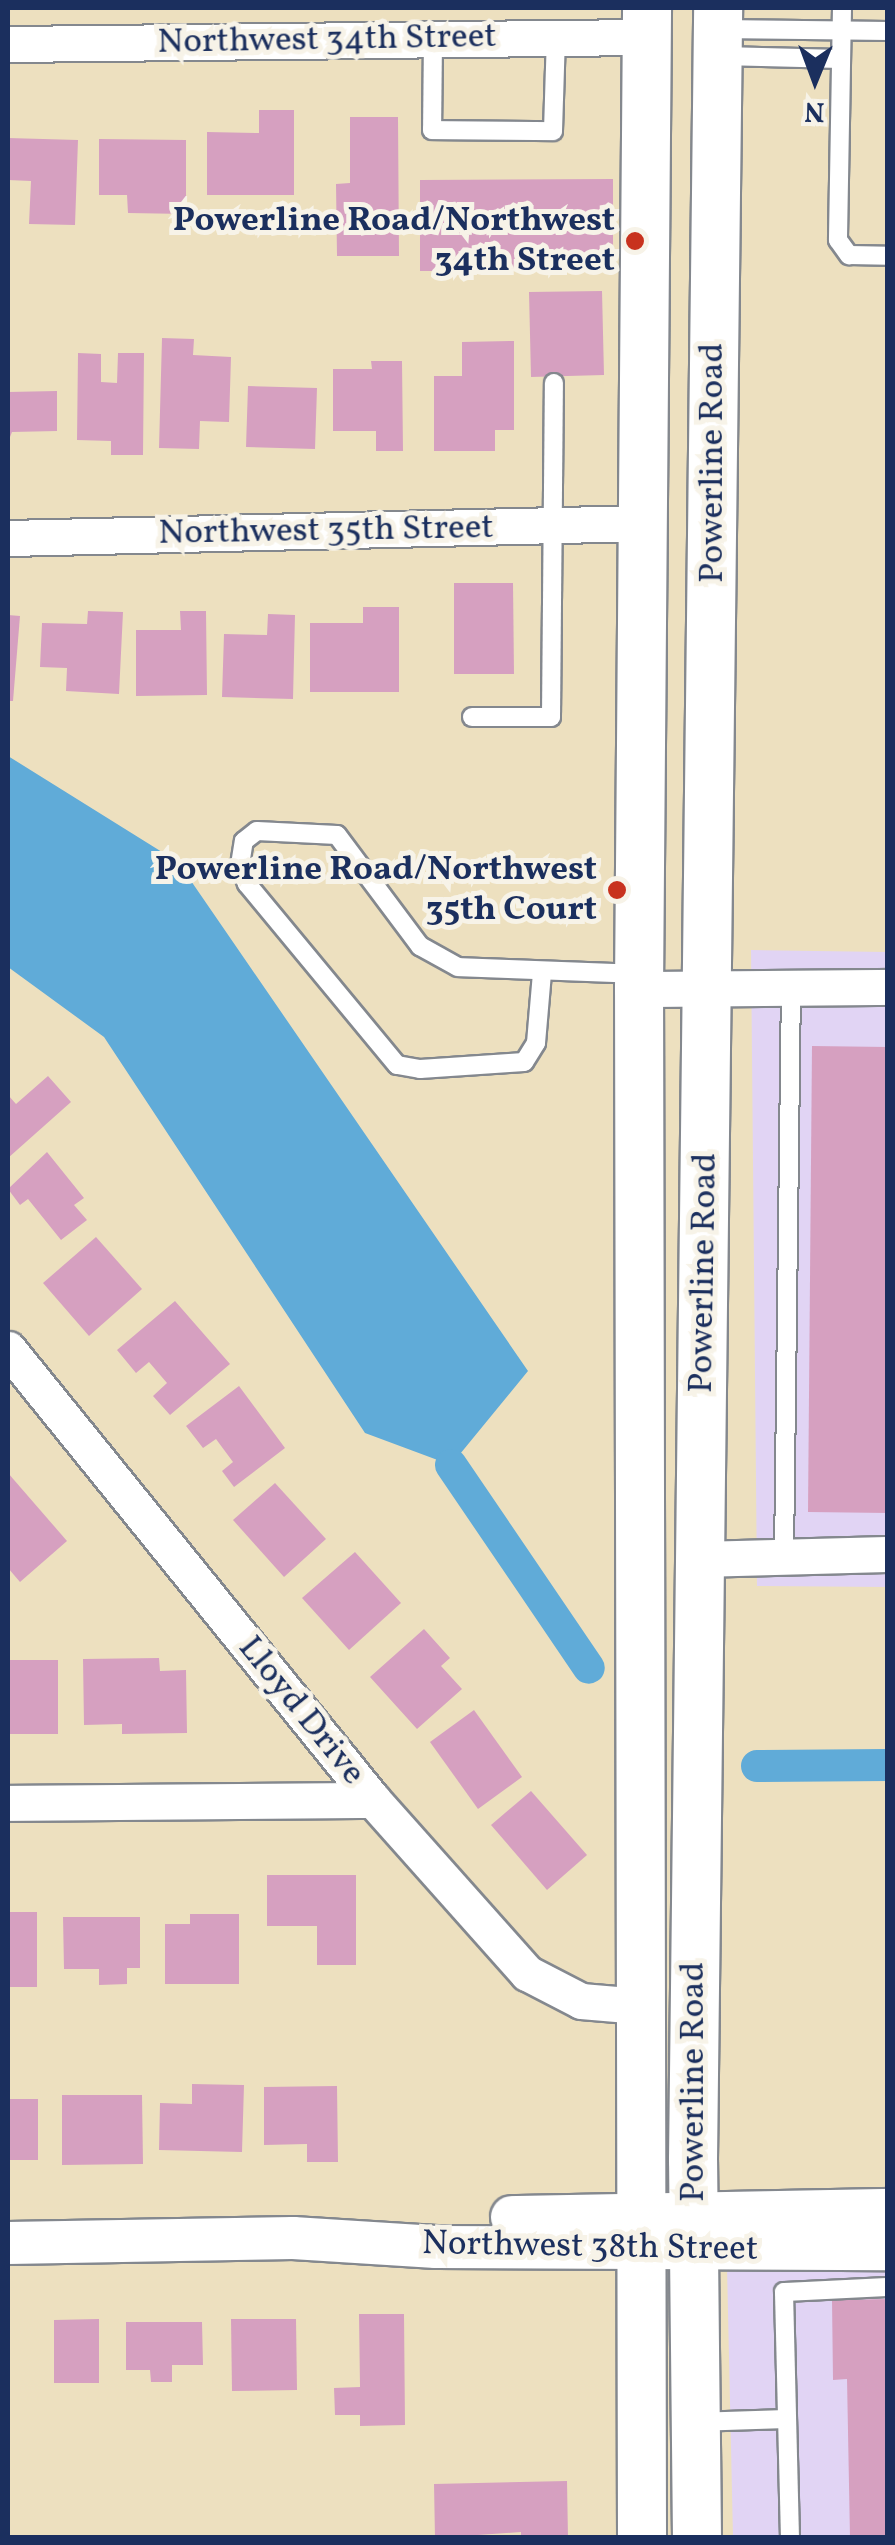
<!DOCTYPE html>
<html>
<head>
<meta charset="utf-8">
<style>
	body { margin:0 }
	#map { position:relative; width:895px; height:2545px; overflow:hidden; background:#ede0bf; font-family:Vollkorn,serif }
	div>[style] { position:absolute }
	.built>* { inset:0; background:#e1d4f4 }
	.water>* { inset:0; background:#60abd8 }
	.canal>* { height:32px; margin:-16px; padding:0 16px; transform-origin:16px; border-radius:16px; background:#60abd8 }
	.building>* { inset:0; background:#d6a0c0 }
	.roads { filter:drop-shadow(2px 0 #84888e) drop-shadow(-2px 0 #84888e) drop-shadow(0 2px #84888e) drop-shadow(0 -2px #84888e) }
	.service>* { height:18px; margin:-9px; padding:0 9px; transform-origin:9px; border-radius:9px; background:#fff }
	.minor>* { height:35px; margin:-17.5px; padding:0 17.5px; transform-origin:17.5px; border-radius:17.5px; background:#fff }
	.tertiary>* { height:42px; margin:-21px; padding:0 21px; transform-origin:21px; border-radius:21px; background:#fff }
	.secondary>* { height:48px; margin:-24px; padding:0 24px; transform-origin:24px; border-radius:24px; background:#fff }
	.dots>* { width:28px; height:28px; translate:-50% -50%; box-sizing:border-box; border:5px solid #f7f3e8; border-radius:50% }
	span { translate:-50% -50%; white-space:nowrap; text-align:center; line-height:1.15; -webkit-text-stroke:10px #f7f3e8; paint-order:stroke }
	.street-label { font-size:35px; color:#1b2f5e }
	.poi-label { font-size:35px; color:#1b2f5e; font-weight:700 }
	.right { translate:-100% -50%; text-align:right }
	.frame { position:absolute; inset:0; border:10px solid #1b2f5e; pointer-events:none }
	.north { position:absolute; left:765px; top:30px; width:100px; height:100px; -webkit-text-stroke:8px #f7f3e8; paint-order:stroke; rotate:181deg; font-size:28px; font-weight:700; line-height:40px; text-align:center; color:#1b2f5e }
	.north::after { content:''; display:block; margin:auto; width:35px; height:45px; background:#1b2f5e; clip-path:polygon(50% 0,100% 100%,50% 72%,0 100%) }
</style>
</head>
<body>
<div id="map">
	<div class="built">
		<div style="clip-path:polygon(751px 950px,887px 952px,887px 1587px,757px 1586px)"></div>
		<div style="clip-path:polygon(887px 2260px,887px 2537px,733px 2537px,727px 2267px)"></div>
	</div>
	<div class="water">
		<div style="clip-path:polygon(8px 756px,178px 862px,528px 1371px,451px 1465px,365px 1433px,104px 1037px,8px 967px)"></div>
	</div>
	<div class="canal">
		<div style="left:451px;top:1465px;width:245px;rotate:55.8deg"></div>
		<div style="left:757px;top:1766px;width:131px;rotate:-0.4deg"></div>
	</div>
	<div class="building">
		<div style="clip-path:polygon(259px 110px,294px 110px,294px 195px,207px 195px,207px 132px,259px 133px)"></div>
		<div style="clip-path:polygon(350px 117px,398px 117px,399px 256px,337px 256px,336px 184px,350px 183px)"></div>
		<div style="clip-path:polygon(8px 138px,78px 140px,75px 225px,29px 224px,31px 181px,8px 180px)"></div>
		<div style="clip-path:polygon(99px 139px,186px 140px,186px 214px,128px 213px,127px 195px,99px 195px)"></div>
		<div style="clip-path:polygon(613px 179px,613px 271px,420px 271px,420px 180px)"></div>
		<div style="clip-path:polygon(602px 291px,604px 375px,531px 377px,529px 292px)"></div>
		<div style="clip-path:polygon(162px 338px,194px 339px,193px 355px,231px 357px,229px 422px,200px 421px,199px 449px,159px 448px)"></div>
		<div style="clip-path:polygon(514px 341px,514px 430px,495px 430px,495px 451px,434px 451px,434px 376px,462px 376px,462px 342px)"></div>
		<div style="clip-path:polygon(78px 353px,101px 354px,101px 382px,117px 383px,118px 353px,144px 353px,143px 455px,111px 455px,111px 441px,77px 440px)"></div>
		<div style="clip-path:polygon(371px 361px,402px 361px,403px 451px,376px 451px,376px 431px,333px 431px,333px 369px,372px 369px)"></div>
		<div style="clip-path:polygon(248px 386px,317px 388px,315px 449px,246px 447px)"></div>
		<div style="clip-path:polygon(57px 391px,57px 431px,12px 432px,8px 442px,8px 392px)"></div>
		<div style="clip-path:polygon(454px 583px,513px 583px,514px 674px,454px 674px)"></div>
		<div style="clip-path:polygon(363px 607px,399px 607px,399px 692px,310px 692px,310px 623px,363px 623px)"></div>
		<div style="clip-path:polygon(88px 611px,123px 612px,119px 694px,66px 691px,67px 668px,40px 667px,42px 623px,87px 624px)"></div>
		<div style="clip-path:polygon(180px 611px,206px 611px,207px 695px,136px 696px,136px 630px,181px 630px)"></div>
		<div style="clip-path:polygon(268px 614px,295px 615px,293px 699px,222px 697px,224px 634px,267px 635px)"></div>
		<div style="clip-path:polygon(8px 615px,20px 616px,13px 701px,8px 701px)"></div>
		<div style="clip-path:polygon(812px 1046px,888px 1047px,888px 1513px,808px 1512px)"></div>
		<div style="clip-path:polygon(48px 1076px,71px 1102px,8px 1158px,8px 1095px,16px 1104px)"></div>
		<div style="clip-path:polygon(47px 1152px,84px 1198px,74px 1205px,87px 1220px,61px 1240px,28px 1199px,20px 1205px,8px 1189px)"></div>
		<div style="clip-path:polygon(96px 1237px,142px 1289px,89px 1336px,43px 1283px)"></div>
		<div style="clip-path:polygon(175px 1301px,230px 1364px,170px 1415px,153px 1396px,167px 1383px,149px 1362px,136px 1373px,117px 1350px)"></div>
		<div style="clip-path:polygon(239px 1386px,285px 1448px,234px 1487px,222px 1471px,233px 1462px,216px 1439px,203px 1448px,186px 1426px)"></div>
		<div style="clip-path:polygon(8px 1473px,67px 1541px,20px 1582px,8px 1568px)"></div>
		<div style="clip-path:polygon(275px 1483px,326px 1539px,284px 1577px,233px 1520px)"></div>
		<div style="clip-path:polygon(355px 1552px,401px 1603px,349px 1650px,302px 1598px)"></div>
		<div style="clip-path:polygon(424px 1629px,450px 1658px,441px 1666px,462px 1689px,417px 1729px,370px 1677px)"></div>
		<div style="clip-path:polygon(159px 1658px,160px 1671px,186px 1670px,187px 1733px,122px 1734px,122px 1724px,84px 1725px,83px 1659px)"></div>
		<div style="clip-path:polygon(8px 1660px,58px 1660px,58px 1734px,8px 1734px)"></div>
		<div style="clip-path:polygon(474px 1710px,522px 1777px,478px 1809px,430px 1742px)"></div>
		<div style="clip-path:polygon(531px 1791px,587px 1855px,547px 1890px,491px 1825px)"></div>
		<div style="clip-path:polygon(267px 1875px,356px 1875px,356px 1965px,317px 1965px,317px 1926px,267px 1926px)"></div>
		<div style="clip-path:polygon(8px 1912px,37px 1912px,37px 1987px,8px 1987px)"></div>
		<div style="clip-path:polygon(190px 1914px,239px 1914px,239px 1984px,165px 1984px,165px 1924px,190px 1924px)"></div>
		<div style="clip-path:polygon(63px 1917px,140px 1917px,140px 1968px,127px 1968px,127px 1984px,99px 1985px,99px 1969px,64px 1969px)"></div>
		<div style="clip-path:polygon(192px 2084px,244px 2085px,242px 2152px,159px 2150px,160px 2103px,192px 2104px)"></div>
		<div style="clip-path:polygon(337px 2086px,338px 2162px,307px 2162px,307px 2144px,264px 2145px,264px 2087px)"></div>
		<div style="clip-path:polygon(62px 2095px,142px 2095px,143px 2164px,62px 2165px)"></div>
		<div style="clip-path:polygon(8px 2099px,38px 2099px,38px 2160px,8px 2160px)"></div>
		<div style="clip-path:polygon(888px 2299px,888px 2538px,850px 2538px,847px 2379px,833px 2380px,832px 2300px)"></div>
		<div style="clip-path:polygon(359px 2314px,404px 2314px,405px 2425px,360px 2426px,360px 2415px,335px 2415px,334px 2388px,360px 2387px)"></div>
		<div style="clip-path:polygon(99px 2319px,99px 2383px,54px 2383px,54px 2320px)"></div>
		<div style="clip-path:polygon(231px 2319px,296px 2319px,297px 2390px,232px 2391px)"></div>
		<div style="clip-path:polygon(126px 2322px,202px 2322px,203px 2365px,172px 2365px,172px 2382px,151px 2382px,150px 2370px,126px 2370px)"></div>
		<div style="clip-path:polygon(567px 2481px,568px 2538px,521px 2538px,521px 2532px,435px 2538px,434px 2484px)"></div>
	</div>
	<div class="roads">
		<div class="service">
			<div style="left:842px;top:8px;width:232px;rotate:91deg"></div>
			<div style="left:838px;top:240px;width:19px;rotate:54deg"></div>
			<div style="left:849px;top:255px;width:39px;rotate:1deg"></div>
			<div style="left:719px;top:29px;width:169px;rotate:0.7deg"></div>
			<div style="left:433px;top:39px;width:91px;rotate:90.6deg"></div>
			<div style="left:432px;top:130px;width:121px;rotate:0.5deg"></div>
			<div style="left:553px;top:131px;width:93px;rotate:-88.2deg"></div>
			<div style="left:722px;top:56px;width:119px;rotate:1.4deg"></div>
			<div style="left:472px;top:717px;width:79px"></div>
			<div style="left:551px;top:717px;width:334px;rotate:-89.5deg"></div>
			<div style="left:542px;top:973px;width:70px;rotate:94.9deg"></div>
			<div style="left:536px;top:1043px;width:22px;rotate:122deg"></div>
			<div style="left:524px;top:1062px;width:104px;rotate:176.1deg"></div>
			<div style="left:420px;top:1069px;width:23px;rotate:-170deg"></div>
			<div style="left:397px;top:1065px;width:235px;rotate:-129.6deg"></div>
			<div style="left:247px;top:884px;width:20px;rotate:-110deg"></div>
			<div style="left:240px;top:865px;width:24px;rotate:-81deg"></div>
			<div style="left:244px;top:841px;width:16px;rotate:-38deg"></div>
			<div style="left:257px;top:831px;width:80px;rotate:2.9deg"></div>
			<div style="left:337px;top:835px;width:139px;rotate:53.2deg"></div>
			<div style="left:420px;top:946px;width:43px;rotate:28.9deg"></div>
			<div style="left:458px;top:967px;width:180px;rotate:2.2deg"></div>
			<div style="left:784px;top:1557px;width:569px;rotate:-89.3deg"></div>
			<div style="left:696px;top:2422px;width:89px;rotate:-1.9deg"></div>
			<div style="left:790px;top:2538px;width:246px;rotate:-91.4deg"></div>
			<div style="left:784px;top:2292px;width:104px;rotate:-2.8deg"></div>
		</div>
		<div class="minor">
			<div style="left:8px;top:44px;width:639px;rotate:-0.63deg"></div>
			<div style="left:8px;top:538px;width:636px;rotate:-1.35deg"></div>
			<div style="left:639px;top:989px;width:249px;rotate:-0.5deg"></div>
			<div style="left:8px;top:1349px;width:580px;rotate:51.02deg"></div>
			<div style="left:373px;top:1800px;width:232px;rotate:48.3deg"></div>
			<div style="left:527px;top:1973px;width:61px;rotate:27.4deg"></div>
			<div style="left:581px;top:2001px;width:59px;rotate:4.8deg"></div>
			<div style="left:698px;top:1559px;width:190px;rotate:-1.5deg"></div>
			<div style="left:8px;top:1803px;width:365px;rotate:-0.5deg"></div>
		</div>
		<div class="tertiary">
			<div style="left:512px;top:2217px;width:376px;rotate:-1.1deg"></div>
			<div style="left:8px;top:2243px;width:285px;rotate:-1deg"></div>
			<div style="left:293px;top:2238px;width:143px;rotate:3.6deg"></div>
			<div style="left:436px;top:2247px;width:452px;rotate:0.3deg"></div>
		</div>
		<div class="secondary">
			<div style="left:642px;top:2538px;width:1549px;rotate:-90.11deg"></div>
			<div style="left:639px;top:989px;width:981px;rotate:-89.53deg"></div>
			<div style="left:697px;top:2538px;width:378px;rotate:-90.6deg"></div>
			<div style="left:693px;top:2160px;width:2152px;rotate:-89.33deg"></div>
		</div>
	</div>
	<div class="dots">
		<div style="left:635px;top:241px;background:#c8321e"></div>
		<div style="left:617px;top:890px;background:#c8321e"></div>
	</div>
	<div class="street-label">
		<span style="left:327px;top:40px;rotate:-1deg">Northwest 34th Street</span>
		<span style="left:713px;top:463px;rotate:-90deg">Powerline Road</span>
		<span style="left:326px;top:531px;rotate:-1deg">Northwest 35th Street</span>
		<span style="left:704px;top:1273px;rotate:-89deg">Powerline Road</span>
		<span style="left:301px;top:1711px;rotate:51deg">Lloyd Drive</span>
		<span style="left:694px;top:2082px;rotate:-90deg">Powerline Road</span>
		<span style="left:590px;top:2247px;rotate:1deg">Northwest 38th Street</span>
	</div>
	<div class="poi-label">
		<span class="right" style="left:615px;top:241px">Powerline Road/Northwest<br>34th Street</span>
		<span class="right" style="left:597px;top:890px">Powerline Road/Northwest<br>35th Court</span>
	</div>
	<div class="frame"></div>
	<div class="north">N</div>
</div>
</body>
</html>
